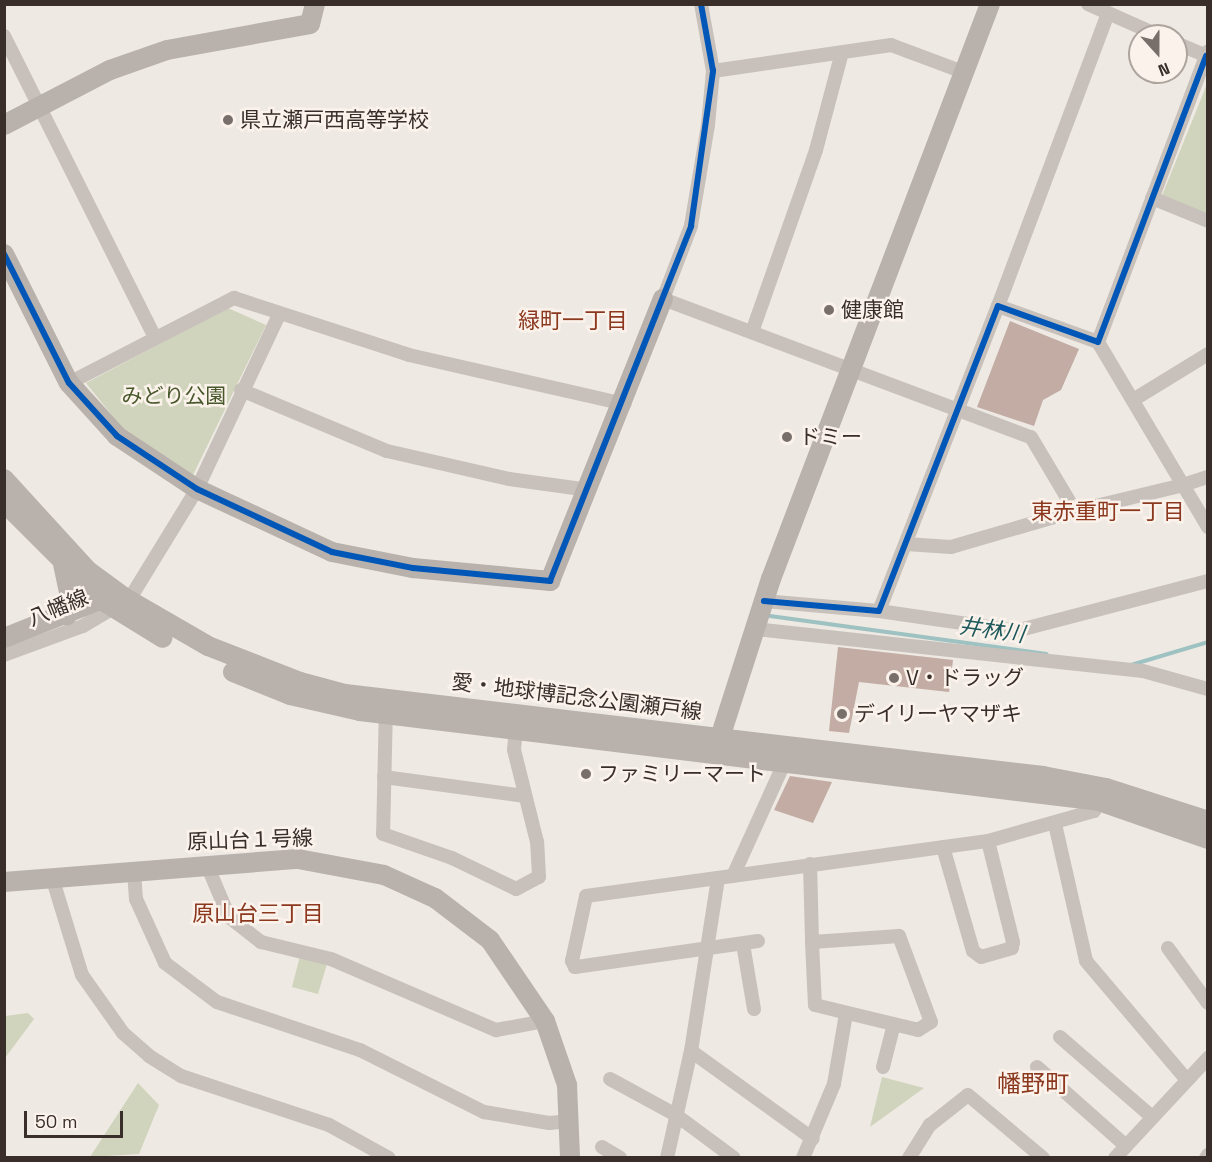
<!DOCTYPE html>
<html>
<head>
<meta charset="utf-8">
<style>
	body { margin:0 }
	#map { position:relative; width:1212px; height:1162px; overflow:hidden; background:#eee9e3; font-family:"Space Grotesk","Noto Sans JP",sans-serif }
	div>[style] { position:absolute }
	.green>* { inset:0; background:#d0d4bc }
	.stream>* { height:4px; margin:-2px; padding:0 2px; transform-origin:2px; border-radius:2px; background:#9ec1c1 }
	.building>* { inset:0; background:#c2aca4 }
	.street>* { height:14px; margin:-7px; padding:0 7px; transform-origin:7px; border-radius:7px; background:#c8c1bb }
	.secondary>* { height:20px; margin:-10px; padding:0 10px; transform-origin:10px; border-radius:10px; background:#b8b1ac }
	.cycleway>* { height:6px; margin:-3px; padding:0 3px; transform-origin:3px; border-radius:3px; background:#0057b8 }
	.dots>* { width:16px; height:16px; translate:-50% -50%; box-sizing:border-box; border:3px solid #fbf3eb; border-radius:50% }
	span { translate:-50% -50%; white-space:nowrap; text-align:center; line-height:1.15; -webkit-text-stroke:5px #fbf3eb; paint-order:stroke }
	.poi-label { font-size:21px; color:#392e29 }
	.left { translate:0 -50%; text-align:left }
	.park-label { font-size:21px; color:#49582c }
	.street-label { font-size:21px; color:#392e29 }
	.neighbourhood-label { font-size:22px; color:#8b381f }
	.water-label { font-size:22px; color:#1d595c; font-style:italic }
	.quarter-label { font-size:24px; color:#8b381f }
	.frame { position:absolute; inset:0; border:6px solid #392e29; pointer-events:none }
	.north { position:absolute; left:1128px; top:24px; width:60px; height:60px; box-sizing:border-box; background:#fbf3eb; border:2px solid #ada49d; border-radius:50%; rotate:159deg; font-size:16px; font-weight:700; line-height:24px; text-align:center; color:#392e29 }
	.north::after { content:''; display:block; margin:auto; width:21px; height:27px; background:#786f6a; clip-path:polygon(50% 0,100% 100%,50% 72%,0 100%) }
	.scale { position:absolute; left:24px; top:1111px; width:99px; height:27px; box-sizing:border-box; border:3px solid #392e29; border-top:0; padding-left:8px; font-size:18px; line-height:21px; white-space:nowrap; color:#392e29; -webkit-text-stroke:4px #fbf3eb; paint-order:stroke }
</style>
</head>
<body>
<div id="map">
	<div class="green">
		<div style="clip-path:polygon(1207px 84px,1207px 216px,1161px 198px)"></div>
		<div style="clip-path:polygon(228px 308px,266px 325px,193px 475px,123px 429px,86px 383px)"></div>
		<div style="clip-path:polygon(300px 956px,327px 964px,318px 994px,292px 987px)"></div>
		<div style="clip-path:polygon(28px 1013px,34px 1019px,5px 1058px,5px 1016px)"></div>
		<div style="clip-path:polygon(882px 1077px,924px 1088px,870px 1127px)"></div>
		<div style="clip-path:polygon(138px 1083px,159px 1105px,139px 1154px,90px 1157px)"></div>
	</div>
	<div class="stream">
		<div style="left:770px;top:616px;width:279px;rotate:7.8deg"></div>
		<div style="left:1131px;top:665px;width:80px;rotate:-16.6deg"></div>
	</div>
	<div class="building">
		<div style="clip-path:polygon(1010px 321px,1079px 349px,1061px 390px,1043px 400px,1034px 426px,977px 407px)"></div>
		<div style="clip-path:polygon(838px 647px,953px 660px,949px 692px,859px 682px,849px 733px,829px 731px)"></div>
		<div style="clip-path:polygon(790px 776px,832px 782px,813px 823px,774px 810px)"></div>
	</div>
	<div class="street">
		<div style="left:701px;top:4px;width:68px;rotate:79.8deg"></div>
		<div style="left:713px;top:71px;width:54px;rotate:95.3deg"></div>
		<div style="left:708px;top:125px;width:102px;rotate:99.6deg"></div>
		<div style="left:691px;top:226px;width:78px;rotate:111deg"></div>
		<div style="left:663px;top:299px;width:393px;rotate:20.6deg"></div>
		<div style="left:1031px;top:437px;width:86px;rotate:59.3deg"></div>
		<div style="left:1075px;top:511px;width:111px;rotate:-13.5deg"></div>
		<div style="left:1183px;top:485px;width:49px;rotate:59.2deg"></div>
		<div style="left:1088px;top:4px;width:79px;rotate:24deg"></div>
		<div style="left:4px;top:36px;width:337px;rotate:63.4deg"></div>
		<div style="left:1176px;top:43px;width:33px;rotate:23deg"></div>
		<div style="left:1206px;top:56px;width:5px;rotate:-68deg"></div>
		<div style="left:713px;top:71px;width:180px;rotate:-8.3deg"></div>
		<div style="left:891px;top:45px;width:80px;rotate:20.5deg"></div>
		<div style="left:1152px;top:198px;width:61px;rotate:22.3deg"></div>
		<div style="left:998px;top:306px;width:312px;rotate:-69.4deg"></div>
		<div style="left:752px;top:332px;width:193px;rotate:-70.6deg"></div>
		<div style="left:816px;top:150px;width:101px;rotate:-75.1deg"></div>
		<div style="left:1098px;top:342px;width:166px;rotate:59.3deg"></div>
		<div style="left:1183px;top:485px;width:26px;rotate:-18deg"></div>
		<div style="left:69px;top:383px;width:186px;rotate:-27.3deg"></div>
		<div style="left:234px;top:298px;width:184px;rotate:18deg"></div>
		<div style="left:409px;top:355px;width:221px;rotate:12.8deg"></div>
		<div style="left:241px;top:390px;width:158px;rotate:22.7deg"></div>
		<div style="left:387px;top:451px;width:125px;rotate:12.9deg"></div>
		<div style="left:509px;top:479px;width:81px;rotate:7.8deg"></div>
		<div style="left:1133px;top:400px;width:88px;rotate:-31.5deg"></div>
		<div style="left:906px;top:544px;width:45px;rotate:3.8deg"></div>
		<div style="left:951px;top:547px;width:129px;rotate:-16.2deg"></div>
		<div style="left:129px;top:600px;width:130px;rotate:-58.5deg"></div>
		<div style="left:197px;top:489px;width:192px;rotate:-64.8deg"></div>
		<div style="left:764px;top:601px;width:115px;rotate:5deg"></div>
		<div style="left:879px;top:611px;width:327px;rotate:-68.7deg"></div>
		<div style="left:998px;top:306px;width:106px;rotate:19.8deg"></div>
		<div style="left:1098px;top:342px;width:306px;rotate:-69.3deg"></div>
		<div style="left:879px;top:611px;width:138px;rotate:8.3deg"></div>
		<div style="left:1016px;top:631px;width:198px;rotate:-14.6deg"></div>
		<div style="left:755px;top:629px;width:390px;rotate:6.2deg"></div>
		<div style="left:1143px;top:671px;width:67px;rotate:15.5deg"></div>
		<div style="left:4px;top:655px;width:84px;rotate:-20.2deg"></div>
		<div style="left:83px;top:626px;width:43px;rotate:-30.7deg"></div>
		<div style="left:386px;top:706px;width:128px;rotate:91.3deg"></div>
		<div style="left:383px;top:834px;width:73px;rotate:19.2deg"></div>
		<div style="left:452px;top:858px;width:71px;rotate:25.8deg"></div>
		<div style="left:516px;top:889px;width:26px;rotate:-28deg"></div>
		<div style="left:539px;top:877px;width:35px;rotate:-93deg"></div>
		<div style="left:537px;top:842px;width:95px;rotate:-104deg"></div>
		<div style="left:514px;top:750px;width:21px;rotate:-85deg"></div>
		<div style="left:384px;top:777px;width:142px;rotate:7.7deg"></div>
		<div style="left:1055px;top:824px;width:140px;rotate:77.2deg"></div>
		<div style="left:1086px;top:961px;width:156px;rotate:49.7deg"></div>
		<div style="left:943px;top:847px;width:108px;rotate:73.9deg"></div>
		<div style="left:973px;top:951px;width:10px;rotate:37deg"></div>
		<div style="left:981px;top:957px;width:32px;rotate:-16deg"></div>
		<div style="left:1012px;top:948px;width:6px;rotate:-81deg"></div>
		<div style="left:1013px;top:942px;width:104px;rotate:-103.9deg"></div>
		<div style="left:810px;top:864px;width:78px;rotate:88.5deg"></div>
		<div style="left:812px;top:942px;width:63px;rotate:87.3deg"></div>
		<div style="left:815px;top:1005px;width:106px;rotate:13.6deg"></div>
		<div style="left:918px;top:1030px;width:15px;rotate:-32deg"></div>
		<div style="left:931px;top:1022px;width:92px;rotate:-110.4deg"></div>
		<div style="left:899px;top:936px;width:87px;rotate:176.1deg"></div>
		<div style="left:207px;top:865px;width:56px;rotate:67.1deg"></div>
		<div style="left:229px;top:917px;width:41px;rotate:38deg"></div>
		<div style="left:261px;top:942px;width:72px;rotate:13.7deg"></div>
		<div style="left:331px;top:959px;width:180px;rotate:23.3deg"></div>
		<div style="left:496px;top:1030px;width:50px;rotate:-10.4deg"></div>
		<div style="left:134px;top:871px;width:28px;rotate:86deg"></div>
		<div style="left:136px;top:899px;width:70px;rotate:65.6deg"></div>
		<div style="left:165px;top:963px;width:65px;rotate:36.9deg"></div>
		<div style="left:217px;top:1002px;width:151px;rotate:18.6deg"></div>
		<div style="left:360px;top:1050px;width:139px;rotate:26.6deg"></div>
		<div style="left:484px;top:1112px;width:66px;rotate:9.6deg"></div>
		<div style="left:549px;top:1123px;width:22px;rotate:-5deg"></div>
		<div style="left:733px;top:876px;width:131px;rotate:-65.6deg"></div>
		<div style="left:52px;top:877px;width:102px;rotate:73deg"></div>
		<div style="left:82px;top:975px;width:71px;rotate:54.7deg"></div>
		<div style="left:123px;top:1033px;width:35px;rotate:41deg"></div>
		<div style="left:149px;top:1056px;width:38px;rotate:32deg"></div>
		<div style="left:181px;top:1076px;width:156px;rotate:18.3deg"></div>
		<div style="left:329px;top:1125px;width:68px;rotate:28.8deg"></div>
		<div style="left:758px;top:941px;width:185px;rotate:171.9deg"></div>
		<div style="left:575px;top:967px;width:7px;rotate:-117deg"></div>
		<div style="left:572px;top:961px;width:66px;rotate:-77.8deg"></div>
		<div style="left:586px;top:896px;width:406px;rotate:-7.8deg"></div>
		<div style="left:988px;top:841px;width:110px;rotate:-15.8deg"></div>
		<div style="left:1094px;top:811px;width:18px;rotate:-63deg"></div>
		<div style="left:743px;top:944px;width:66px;rotate:80.4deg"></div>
		<div style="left:1168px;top:948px;width:68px;rotate:54deg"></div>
		<div style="left:1060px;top:1037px;width:122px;rotate:41deg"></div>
		<div style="left:691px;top:1051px;width:150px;rotate:35.8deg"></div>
		<div style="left:883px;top:1067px;width:44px;rotate:-75.7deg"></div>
		<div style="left:1037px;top:1067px;width:119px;rotate:41.6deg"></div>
		<div style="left:610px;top:1079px;width:75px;rotate:28.6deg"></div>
		<div style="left:676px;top:1115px;width:72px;rotate:36.6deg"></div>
		<div style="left:602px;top:1147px;width:21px;rotate:31deg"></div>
		<div style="left:667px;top:1158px;width:110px;rotate:-77.4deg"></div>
		<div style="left:691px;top:1051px;width:175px;rotate:-81.1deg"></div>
		<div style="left:803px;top:1158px;width:80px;rotate:-67.3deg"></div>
		<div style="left:834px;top:1084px;width:71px;rotate:-80.3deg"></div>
		<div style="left:909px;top:1158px;width:39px;rotate:-58deg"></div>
		<div style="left:930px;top:1125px;width:48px;rotate:-38.3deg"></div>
		<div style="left:968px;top:1095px;width:98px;rotate:40deg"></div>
		<div style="left:1115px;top:1158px;width:137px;rotate:-47.1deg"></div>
		<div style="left:1206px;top:1158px;width:4px;rotate:-56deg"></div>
	</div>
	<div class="secondary">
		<div style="left:4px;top:125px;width:119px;rotate:-27.4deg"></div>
		<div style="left:110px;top:70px;width:60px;rotate:-19.3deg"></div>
		<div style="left:167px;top:50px;width:145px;rotate:-10.3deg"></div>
		<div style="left:310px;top:24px;width:21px;rotate:-76deg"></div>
		<div style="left:4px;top:254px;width:144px;rotate:63.3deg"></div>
		<div style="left:69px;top:383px;width:72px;rotate:47.8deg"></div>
		<div style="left:117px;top:436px;width:96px;rotate:33.5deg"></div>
		<div style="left:197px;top:489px;width:149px;rotate:25deg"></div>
		<div style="left:332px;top:552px;width:83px;rotate:11.2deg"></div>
		<div style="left:413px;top:568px;width:138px;rotate:5.4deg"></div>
		<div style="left:550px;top:581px;width:304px;rotate:-68.2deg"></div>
		<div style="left:4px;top:479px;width:123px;rotate:47.6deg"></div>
		<div style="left:87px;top:570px;width:47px;rotate:36.4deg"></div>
		<div style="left:125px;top:598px;width:96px;rotate:30deg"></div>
		<div style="left:208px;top:646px;width:99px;rotate:21.4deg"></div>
		<div style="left:300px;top:682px;width:47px;rotate:14.9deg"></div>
		<div style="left:345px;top:694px;width:703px;rotate:6.7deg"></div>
		<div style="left:1043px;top:776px;width:64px;rotate:10.8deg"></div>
		<div style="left:1106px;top:788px;width:107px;rotate:17.9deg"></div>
		<div style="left:4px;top:502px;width:140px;rotate:45deg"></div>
		<div style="left:103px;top:601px;width:70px;rotate:31.7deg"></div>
		<div style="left:63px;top:564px;width:39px;rotate:78deg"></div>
		<div style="left:71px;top:602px;width:14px;rotate:107deg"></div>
		<div style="left:4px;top:638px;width:116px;rotate:-21.7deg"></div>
		<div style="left:233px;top:672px;width:61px;rotate:22deg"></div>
		<div style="left:290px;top:695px;width:72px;rotate:12.9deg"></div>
		<div style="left:360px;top:711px;width:744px;rotate:6.94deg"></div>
		<div style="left:1099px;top:801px;width:115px;rotate:19.2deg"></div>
		<div style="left:716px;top:750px;width:180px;rotate:-72.2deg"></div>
		<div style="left:771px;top:579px;width:615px;rotate:-69.15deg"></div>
		<div style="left:4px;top:882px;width:295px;rotate:-4.5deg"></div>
		<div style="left:298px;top:859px;width:87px;rotate:10.5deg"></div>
		<div style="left:384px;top:875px;width:56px;rotate:24.3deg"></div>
		<div style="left:435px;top:898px;width:69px;rotate:37.4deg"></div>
		<div style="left:490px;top:940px;width:98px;rotate:55.8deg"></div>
		<div style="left:545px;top:1021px;width:68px;rotate:71deg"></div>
		<div style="left:567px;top:1085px;width:73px;rotate:87.6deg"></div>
	</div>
	<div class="cycleway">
		<div style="left:4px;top:254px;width:144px;rotate:63.3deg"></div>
		<div style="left:69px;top:383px;width:72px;rotate:47.8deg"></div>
		<div style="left:117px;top:436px;width:96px;rotate:33.5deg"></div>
		<div style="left:197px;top:489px;width:149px;rotate:25deg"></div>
		<div style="left:332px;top:552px;width:83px;rotate:11.2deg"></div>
		<div style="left:413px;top:568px;width:138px;rotate:5.4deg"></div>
		<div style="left:550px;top:581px;width:382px;rotate:-68.3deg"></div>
		<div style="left:691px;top:226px;width:157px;rotate:-81.9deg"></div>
		<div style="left:713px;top:71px;width:68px;rotate:-100.2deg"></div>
		<div style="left:764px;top:601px;width:115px;rotate:5deg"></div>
		<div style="left:879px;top:611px;width:327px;rotate:-68.7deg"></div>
		<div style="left:998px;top:306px;width:106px;rotate:19.8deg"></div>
		<div style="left:1098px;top:342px;width:306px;rotate:-69.3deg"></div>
	</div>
	<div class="dots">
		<div style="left:228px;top:120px;background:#786f6a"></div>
		<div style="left:829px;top:310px;background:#786f6a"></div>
		<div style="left:787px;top:437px;background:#786f6a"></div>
		<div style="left:894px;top:678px;background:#786f6a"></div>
		<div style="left:842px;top:714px;background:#786f6a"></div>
		<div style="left:586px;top:774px;background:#786f6a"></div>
	</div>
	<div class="poi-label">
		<span class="left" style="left:240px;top:120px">県立瀬戸西高等学校</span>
		<span class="left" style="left:841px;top:310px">健康館</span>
		<span class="left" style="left:799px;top:437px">ドミー</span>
		<span class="left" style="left:906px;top:678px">V・ドラッグ</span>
		<span class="left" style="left:854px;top:714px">デイリーヤマザキ</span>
		<span class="left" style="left:598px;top:774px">ファミリーマート</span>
	</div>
	<div class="park-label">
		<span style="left:174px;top:396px">みどり公園</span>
	</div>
	<div class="street-label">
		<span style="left:58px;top:608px;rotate:-22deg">八幡線</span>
		<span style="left:577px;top:697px;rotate:7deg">愛・地球博記念公園瀬戸線</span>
		<span style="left:250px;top:840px;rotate:-2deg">原山台１号線</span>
	</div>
	<div class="neighbourhood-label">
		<span style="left:573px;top:321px">緑町一丁目</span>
		<span style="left:1108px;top:512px">東赤重町一丁目</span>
		<span style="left:258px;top:914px">原山台三丁目</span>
	</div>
	<div class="water-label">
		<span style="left:992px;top:630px;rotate:8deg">井林川</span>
	</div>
	<div class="quarter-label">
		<span style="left:1033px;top:1084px">幡野町</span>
	</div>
	<div class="frame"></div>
	<div class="north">N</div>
	<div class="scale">50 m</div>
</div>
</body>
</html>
